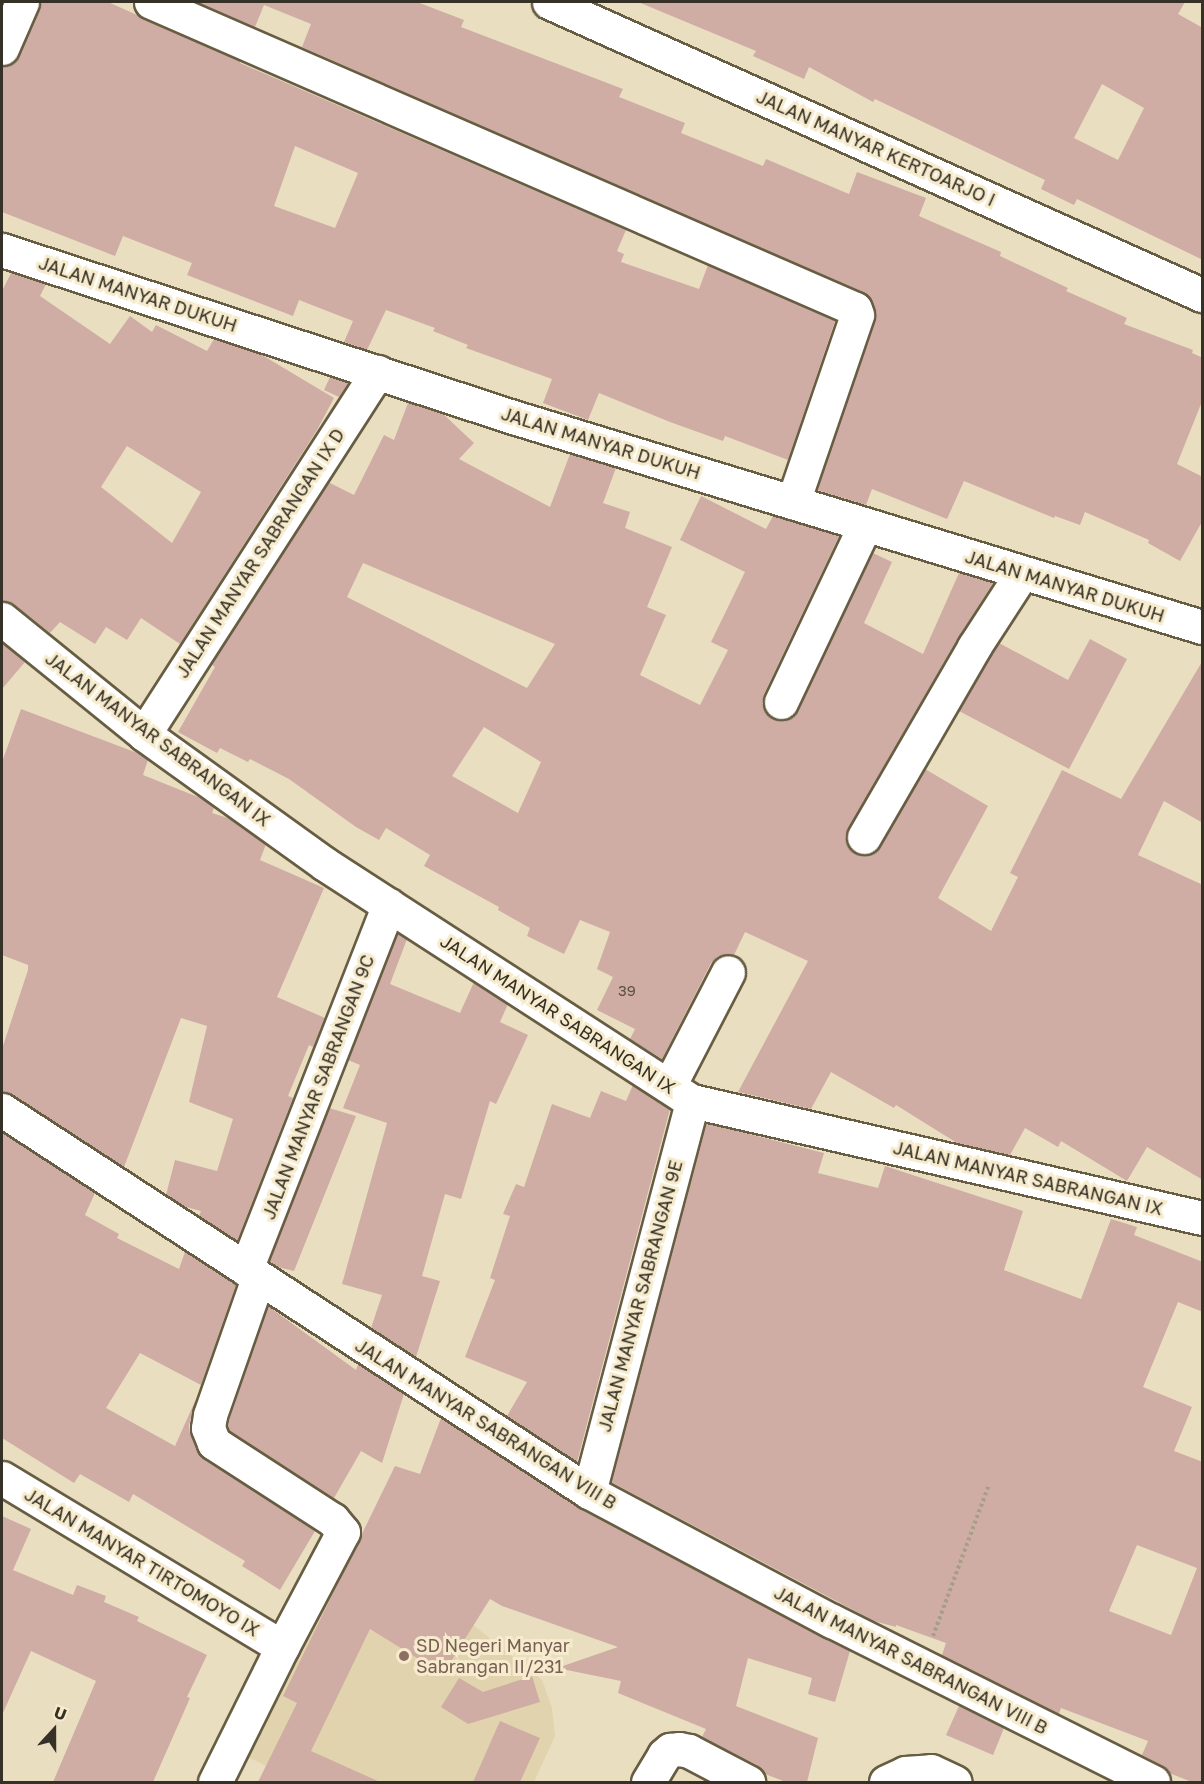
<!DOCTYPE html>
<html>
<head>
<meta charset="utf-8">
<style>
	body { margin:0 }
	#map { position:relative; width:1204px; height:1784px; overflow:hidden; background:#e9dec0; font-family:"Golos Text",sans-serif }
	div>[style] { position:absolute }
	.built>* { inset:0; background:#e1d3ae }
	.building>* { inset:0; background:#cfada4 }
	.path>* { height:4px; margin-top:-2px; transform-origin:0; background:repeating-linear-gradient(90deg,#a79e87 0 3px,transparent 0 6px) }
	.roads { filter:drop-shadow(2px 0 #675d42) drop-shadow(-2px 0 #675d42) drop-shadow(0 2px #675d42) drop-shadow(0 -2px #675d42) }
	.minor>* { height:33px; margin:-16.5px; padding:0 16.5px; transform-origin:16.5px; border-radius:16.5px; background:#fff }
	.dots>* { width:16px; height:16px; translate:-50% -50%; box-sizing:border-box; border:3px solid #f7ebcd; border-radius:50% }
	span { translate:-50% -50%; white-space:nowrap; text-align:center; line-height:1.15; -webkit-text-stroke:6px #f7ebcd; paint-order:stroke }
	.number-label { font-size:15px; color:#5c5046 }
	.number-label span { -webkit-text-stroke-width:0 }
	.street-label { font-size:18px; color:#363126 }
	.education-label { font-size:18px; color:#785e54 }
	.left { translate:0 -50%; text-align:left }
	.frame { position:absolute; inset:0; border:3px solid #363126; pointer-events:none }
	.north { position:absolute; left:24px; top:1700px; width:60px; height:60px; -webkit-text-stroke:4px #f7ebcd; paint-order:stroke; rotate:21deg; font-size:16px; font-weight:700; line-height:24px; text-align:center; color:#363126 }
	.north::after { content:''; display:block; margin:auto; width:21px; height:27px; background:#363126; clip-path:polygon(50% 0,100% 100%,50% 72%,0 100%) }
</style>
</head>
<body>
<div id="map">
	<div class="built">
		<div style="clip-path:polygon(361px 1546px,442px 1600px,542px 1680px,552px 1708px,555px 1736px,534px 1782px,293px 1782px,292px 1779px,248px 1757px,269px 1708px,340px 1566px)"></div>
	</div>
	<div class="building">
		<div style="clip-path:polygon(evenodd,40px 2px,108px 2px,240px 61px,240px 63px,626px 230px,617px 251px,624px 254px,621px 262px,699px 289px,708px 265px,835px 321px,788px 460px,725px 436px,723px 441px,670px 422px,599px 393px,588px 420px,543px 403px,552px 379px,466px 348px,468px 345px,433px 331px,435px 328px,386px 310px,367px 350px,344px 342px,353px 321px,299px 300px,293px 316px,187px 275px,192px 263px,123px 236px,115px 256px,2px 212px,2px 66px,13px 63px,19px 56px,40px 2px,295px 146px,358px 173px,335px 228px,274px 206px,295px 146px)"></div>
		<div style="clip-path:polygon(197px 2px,417px 2px,464px 20px,461px 27px,623px 89px,619px 97px,685px 123px,681px 133px,763px 166px,766px 159px,849px 194px,857px 172px,926px 198px,919px 216px,1001px 252px,1000px 256px,1068px 288px,1066px 291px,1127px 318px,1124px 324px,1193px 350px,1192px 353px,1203px 358px,1203px 399px,1177px 464px,1203px 477px,1203px 520px,1180px 561px,1148px 543px,1149px 540px,1085px 512px,1080px 525px,1055px 516px,1054px 518px,964px 481px,947px 519px,872px 489px,866px 505px,817px 490px,875px 321px,875px 309px,868px 296px,302px 47px,311px 24px,264px 5px,255px 27px)"></div>
		<div style="clip-path:polygon(evenodd,638px 2px,1185px 2px,1178px 14px,1203px 28px,1203px 260px,1077px 199px,1074px 205px,1041px 189px,1045px 180px,875px 99px,873px 102px,809px 67px,804px 79px,753px 56px,756px 51px,638px 2px,1102px 84px,1144px 108px,1118px 160px,1074px 138px,1102px 84px)"></div>
		<div style="clip-path:polygon(evenodd,11px 273px,46px 284px,40px 296px,110px 344px,130px 316px,152px 332px,156px 325px,207px 351px,214px 339px,262px 355px,334px 398px,317px 430px,180px 644px,141px 618px,127px 640px,106px 627px,95px 644px,60px 622px,50px 633px,14px 604px,2px 601px,2px 291px,11px 273px,127px 446px,201px 492px,172px 543px,101px 487px,127px 446px)"></div>
		<div style="clip-path:polygon(330px 377px,348px 383px,339px 397px,324px 390px)"></div>
		<div style="clip-path:polygon(evenodd,408px 403px,442px 413px,474px 443px,459px 459px,550px 507px,570px 454px,616px 468px,603px 503px,630px 512px,625px 528px,672px 547px,647px 607px,666px 615px,640px 675px,700px 705px,728px 650px,711px 642px,745px 572px,680px 540px,701px 496px,766px 529px,773px 516px,839px 536px,764px 694px,762px 703px,765px 712px,774px 719px,783px 721px,791px 718px,798px 710px,873px 553px,892px 562px,864px 623px,923px 654px,959px 573px,993px 583px,958px 638px,848px 828px,845px 836px,848px 846px,855px 853px,865px 856px,874px 853px,925px 769px,988px 806px,938px 898px,991px 931px,1018px 877px,1010px 873px,1062px 770px,1121px 799px,1203px 660px,1203px 823px,1164px 801px,1138px 855px,1203px 885px,1203px 1180px,1147px 1147px,1127px 1181px,1061px 1141px,1058px 1147px,1025px 1128px,1010px 1155px,957px 1143px,896px 1105px,894px 1108px,831px 1072px,811px 1109px,738px 1092px,808px 961px,745px 932px,734px 955px,718px 956px,711px 963px,662px 1059px,630px 1039px,635px 1029px,597px 1010px,613px 977px,597px 969px,610px 932px,580px 920px,564px 954px,527px 936px,530px 928px,498px 910px,499px 907px,424px 866px,430px 855px,386px 828px,379px 840px,356px 827px,289px 779px,250px 759px,248px 762px,220px 748px,217px 753px,178px 732px,215px 667px,211px 664px,328px 482px,354px 495px,384px 435px,394px 440px,408px 403px,363px 563px,555px 644px,527px 688px,347px 597px,363px 563px,408px 403px,484px 727px,541px 762px,518px 813px,452px 776px,484px 727px)"></div>
		<div style="clip-path:polygon(1090px 639px,1127px 659px,1069px 769px,959px 711px,999px 643px,1068px 680px)"></div>
		<div style="clip-path:polygon(2px 643px,25px 662px,2px 689px)"></div>
		<div style="clip-path:polygon(21px 709px,140px 754px,148px 760px,143px 775px,203px 799px,214px 808px,212px 813px,231px 819px,266px 844px,260px 860px,324px 888px,277px 997px,325px 1018px,313px 1047px,309px 1045px,288px 1096px,293px 1098px,237px 1241px,199px 1216px,201px 1211px,186px 1207px,166px 1195px,175px 1160px,217px 1171px,233px 1119px,189px 1102px,207px 1026px,181px 1018px,124px 1167px,12px 1094px,2px 1092px,2px 1049px,28px 970px,28px 965px,2px 955px,2px 762px)"></div>
		<div style="clip-path:polygon(398px 933px,407px 939px,390px 984px,460px 1013px,474px 982px,508px 1004px,500px 1022px,528px 1035px,496px 1104px,490px 1101px,461px 1199px,445px 1194px,422px 1276px,440px 1281px,416px 1357px,371px 1328px,382px 1295px,342px 1284px,387px 1123px,343px 1108px,360px 1065px,348px 1060px)"></div>
		<div style="clip-path:polygon(633px 1085px,670px 1109px,577px 1462px,507px 1416px,527px 1382px,465px 1357px,495px 1280px,490px 1278px,510px 1216px,503px 1214px,516px 1184px,524px 1187px,552px 1104px,590px 1118px,601px 1091px,626px 1101px)"></div>
		<div style="clip-path:polygon(329px 1108px,356px 1116px,294px 1271px,278px 1267px,269px 1261px)"></div>
		<div style="clip-path:polygon(evenodd,706px 1123px,824px 1153px,818px 1173px,878px 1188px,885px 1166px,1023px 1211px,1004px 1270px,1081px 1299px,1111px 1219px,1137px 1227px,1134px 1235px,1203px 1262px,1203px 1312px,1178px 1302px,1143px 1387px,1192px 1407px,1174px 1451px,1203px 1462px,1203px 1782px,1192px 1782px,1169px 1773px,1161px 1765px,1142px 1755px,1148px 1741px,1061px 1708px,1059px 1714px,942px 1655px,946px 1643px,896px 1625px,896px 1627px,874px 1621px,611px 1482px,706px 1123px,1137px 1545px,1197px 1568px,1171px 1635px,1109px 1611px,1137px 1545px)"></div>
		<div style="clip-path:polygon(2px 1132px,95px 1193px,85px 1215px,119px 1234px,117px 1238px,179px 1269px,185px 1252px,236px 1285px,201px 1385px,140px 1353px,106px 1408px,175px 1446px,196px 1399px,189px 1425px,190px 1434px,203px 1458px,315px 1531px,280px 1590px,242px 1566px,245px 1561px,133px 1494px,129px 1502px,80px 1474px,74px 1483px,2px 1438px)"></div>
		<div style="clip-path:polygon(268px 1306px,356px 1370px,358px 1364px,404px 1394px,382px 1463px,361px 1451px,334px 1498px,229px 1431px,227px 1426px)"></div>
		<div style="clip-path:polygon(441px 1418px,580px 1509px,850px 1651px,835px 1702px,808px 1694px,812px 1678px,748px 1658px,736px 1706px,818px 1738px,807px 1782px,786px 1782px,765px 1774px,757px 1765px,702px 1737px,706px 1729px,618px 1693px,621px 1681px,557px 1668px,618px 1647px,502px 1606px,490px 1599px,443px 1674px,370px 1629px,311px 1751px,380px 1782px,258px 1782px,297px 1703px,283px 1696px,395px 1466px,420px 1474px)"></div>
		<div style="clip-path:polygon(2px 1516px,31px 1529px,13px 1570px,73px 1595px,77px 1585px,106px 1596px,104px 1602px,139px 1617px,137px 1621px,207px 1655px,187px 1697px,190px 1698px,153px 1782px,53px 1782px,96px 1681px,31px 1651px,2px 1715px)"></div>
		<div style="clip-path:polygon(532px 1676px,540px 1702px,468px 1724px,441px 1707px,459px 1678px,483px 1692px)"></div>
		<div style="clip-path:polygon(959px 1706px,1004px 1728px,993px 1755px,946px 1735px)"></div>
		<div style="clip-path:polygon(500px 1721px,540px 1738px,520px 1782px,473px 1782px)"></div>
	</div>
	<div class="path">
		<div style="left:933px;top:1636px;width:161px;rotate:-69.7deg"></div>
	</div>
	<div class="roads">
		<div class="minor">
			<div style="left:151px;top:2px;width:768px;rotate:23.56deg"></div>
			<div style="left:855px;top:309px;width:6px;rotate:72deg"></div>
			<div style="left:857px;top:315px;width:198px;rotate:108.9deg"></div>
			<div style="left:549px;top:2px;width:716px;rotate:24.17deg"></div>
			<div style="left:2px;top:48px;width:50px;rotate:-66.5deg"></div>
			<div style="left:2px;top:250px;width:538px;rotate:18.1deg"></div>
			<div style="left:513px;top:417px;width:720px;rotate:16.95deg"></div>
			<div style="left:2px;top:619px;width:183px;rotate:39deg"></div>
			<div style="left:144px;top:734px;width:223px;rotate:35.7deg"></div>
			<div style="left:325px;top:864px;width:437px;rotate:32.9deg"></div>
			<div style="left:692px;top:1101px;width:523px;rotate:12.92deg"></div>
			<div style="left:781px;top:702px;width:196px;rotate:-64.6deg"></div>
			<div style="left:144px;top:734px;width:431px;rotate:-57.2deg"></div>
			<div style="left:864px;top:837px;width:220px;rotate:-59.9deg"></div>
			<div style="left:974px;top:647px;width:88px;rotate:-57deg"></div>
			<div style="left:669px;top:1086px;width:128px;rotate:-62.6deg"></div>
			<div style="left:2px;top:1110px;width:700px;rotate:33.05deg"></div>
			<div style="left:589px;top:1492px;width:275px;rotate:28deg"></div>
			<div style="left:832px;top:1621px;width:359px;rotate:26.6deg"></div>
			<div style="left:246px;top:1269px;width:391px;rotate:-68.6deg"></div>
			<div style="left:2px;top:1478px;width:327px;rotate:31.1deg"></div>
			<div style="left:589px;top:1492px;width:404px;rotate:-75.2deg"></div>
			<div style="left:215px;top:1782px;width:151px;rotate:-63.6deg"></div>
			<div style="left:282px;top:1647px;width:130px;rotate:-62.1deg"></div>
			<div style="left:343px;top:1532px;width:16px;rotate:-130deg"></div>
			<div style="left:333px;top:1520px;width:142px;rotate:-147.1deg"></div>
			<div style="left:214px;top:1443px;width:16px;rotate:-112deg"></div>
			<div style="left:208px;top:1428px;width:13px;rotate:-81deg"></div>
			<div style="left:210px;top:1415px;width:145px;rotate:-70.7deg"></div>
			<div style="left:648px;top:1782px;width:31px;rotate:-59deg"></div>
			<div style="left:664px;top:1755px;width:8px;rotate:-40deg"></div>
			<div style="left:670px;top:1750px;width:9px;rotate:-6deg"></div>
			<div style="left:679px;top:1749px;width:10px;rotate:11deg"></div>
			<div style="left:689px;top:1751px;width:67px;rotate:27.7deg"></div>
			<div style="left:886px;top:1782px;width:21px;rotate:-25deg"></div>
			<div style="left:905px;top:1773px;width:26px;rotate:-4deg"></div>
			<div style="left:931px;top:1771px;width:26px;rotate:25deg"></div>
		</div>
	</div>
	<div class="dots">
		<div style="left:404px;top:1656px;background:#8d6e63"></div>
	</div>
	<div class="number-label">
		<span style="left:627px;top:991px">39</span>
	</div>
	<div class="street-label">
		<span style="left:876px;top:148px;rotate:24deg">JALAN MANYAR KERTOARJO I</span>
		<span style="left:138px;top:294px;rotate:18deg">JALAN MANYAR DUKUH</span>
		<span style="left:601px;top:443px;rotate:17deg">JALAN MANYAR DUKUH</span>
		<span style="left:260px;top:553px;rotate:-57deg">JALAN MANYAR SABRANGAN IX D</span>
		<span style="left:1065px;top:586px;rotate:17deg">JALAN MANYAR DUKUH</span>
		<span style="left:158px;top:739px;rotate:37deg">JALAN MANYAR SABRANGAN IX</span>
		<span style="left:558px;top:1014px;rotate:33deg">JALAN MANYAR SABRANGAN IX</span>
		<span style="left:318px;top:1087px;rotate:-69deg">JALAN MANYAR SABRANGAN 9C</span>
		<span style="left:1028px;top:1178px;rotate:13deg">JALAN MANYAR SABRANGAN IX</span>
		<span style="left:640px;top:1296px;rotate:-75deg">JALAN MANYAR SABRANGAN 9E</span>
		<span style="left:486px;top:1424px;rotate:32deg">JALAN MANYAR SABRANGAN VIII B</span>
		<span style="left:142px;top:1562px;rotate:31deg">JALAN MANYAR TIRTOMOYO IX</span>
		<span style="left:911px;top:1660px;rotate:27deg">JALAN MANYAR SABRANGAN VIII B</span>
	</div>
	<div class="education-label">
		<span class="left" style="left:416px;top:1656px">SD Negeri Manyar<br>Sabrangan II/231</span>
	</div>
	<div class="frame"></div>
	<div class="north">U</div>
</div>
</body>
</html>
